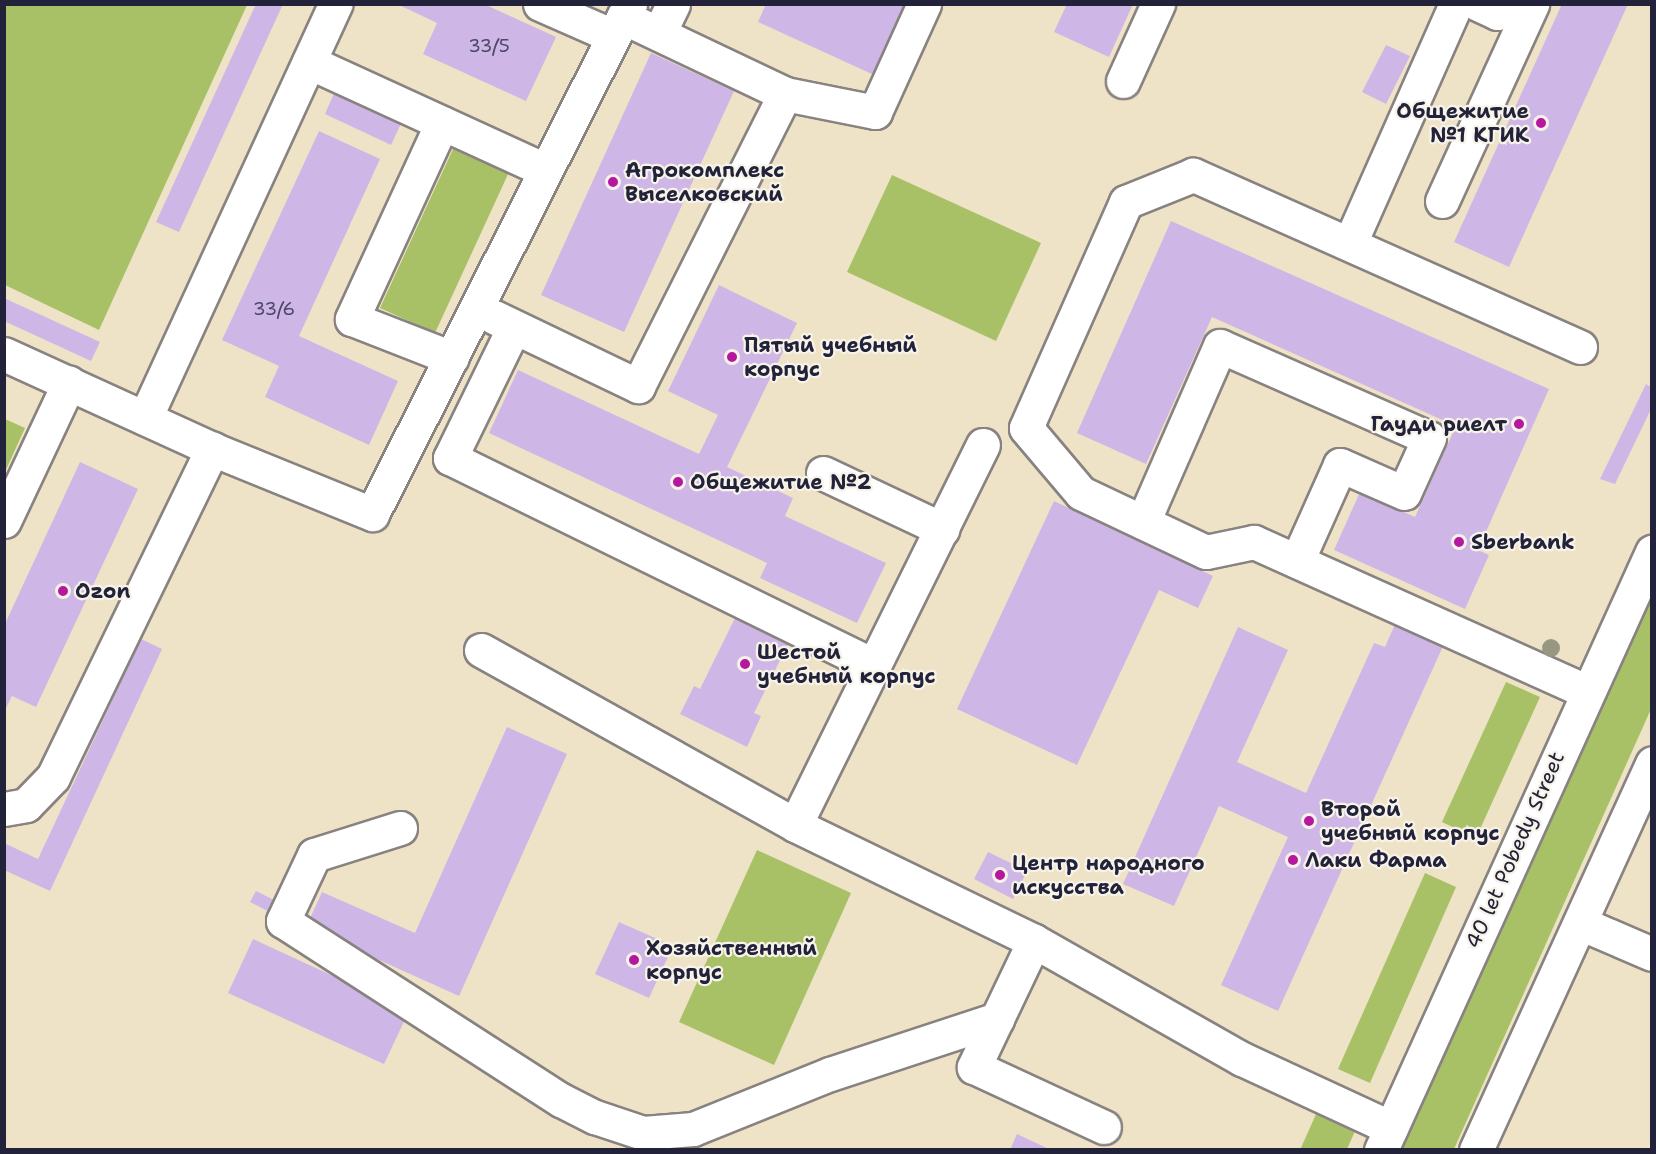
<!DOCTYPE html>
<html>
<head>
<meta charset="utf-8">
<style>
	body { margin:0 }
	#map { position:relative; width:1656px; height:1154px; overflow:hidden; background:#eee3c6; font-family:"Shantell Sans",sans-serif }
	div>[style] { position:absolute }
	.green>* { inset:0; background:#a8c167 }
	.building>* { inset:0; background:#ceb7e7 }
	.roads { filter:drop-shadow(2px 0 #888280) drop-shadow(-2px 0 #888280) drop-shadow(0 2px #888280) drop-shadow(0 -2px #888280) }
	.minor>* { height:33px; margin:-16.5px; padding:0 16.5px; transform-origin:16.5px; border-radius:16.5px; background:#fff }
	.major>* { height:33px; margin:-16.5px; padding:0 16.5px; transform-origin:16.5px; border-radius:16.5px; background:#fff }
	.trees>* { width:18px; height:18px; margin:-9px; border-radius:50%; background:#989882 }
	.dots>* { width:16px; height:16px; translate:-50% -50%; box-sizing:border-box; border:3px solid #f7f3e8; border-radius:50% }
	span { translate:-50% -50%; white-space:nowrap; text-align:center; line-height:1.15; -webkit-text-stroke:4.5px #f7f3e8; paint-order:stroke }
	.number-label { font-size:18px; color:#4d4766 }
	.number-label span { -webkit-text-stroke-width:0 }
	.poi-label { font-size:21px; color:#22223b; font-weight:700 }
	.right { translate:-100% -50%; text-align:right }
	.left { translate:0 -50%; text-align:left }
	.street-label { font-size:21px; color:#22223b }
	.frame { position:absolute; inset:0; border:6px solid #22223b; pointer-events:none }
</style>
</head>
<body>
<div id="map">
	<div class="green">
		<div style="clip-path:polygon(5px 4px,247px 5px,99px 330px,5px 285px)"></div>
		<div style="clip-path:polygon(454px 147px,509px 172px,435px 333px,380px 308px)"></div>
		<div style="clip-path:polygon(892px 175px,1041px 243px,996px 341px,847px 272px)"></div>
		<div style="clip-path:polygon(5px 419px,25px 428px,5px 472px)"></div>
		<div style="clip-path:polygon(1651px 592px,1651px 709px,1454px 1149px,1401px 1150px)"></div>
		<div style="clip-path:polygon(1506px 682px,1540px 697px,1476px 838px,1442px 822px)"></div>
		<div style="clip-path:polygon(757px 850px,851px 893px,774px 1065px,679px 1022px)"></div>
		<div style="clip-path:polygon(1425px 873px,1456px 887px,1370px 1083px,1338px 1069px)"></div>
		<div style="clip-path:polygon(1317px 1112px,1356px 1129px,1347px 1149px,1300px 1150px)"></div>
	</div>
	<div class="building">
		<div style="clip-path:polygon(256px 4px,283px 4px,179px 232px,156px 222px)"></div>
		<div style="clip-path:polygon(397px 4px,484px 4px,556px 37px,526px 101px,423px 54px,437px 23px)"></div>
		<div style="clip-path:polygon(766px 4px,902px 4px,905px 6px,874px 75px,758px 22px)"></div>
		<div style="clip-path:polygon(1067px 4px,1133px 4px,1109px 57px,1054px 32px)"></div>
		<div style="clip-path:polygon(1562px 4px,1628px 4px,1509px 267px,1454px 242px)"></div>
		<div style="clip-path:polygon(1386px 45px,1410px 56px,1386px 104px,1362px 92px)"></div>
		<div style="clip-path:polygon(651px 53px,734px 91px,624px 332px,541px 295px)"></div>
		<div style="clip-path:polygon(339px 82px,406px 113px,391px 145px,325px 114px)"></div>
		<div style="clip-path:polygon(319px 131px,380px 159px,299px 336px,398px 381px,369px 445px,265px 397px,279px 366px,222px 340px)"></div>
		<div style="clip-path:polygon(1171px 221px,1549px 389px,1478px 550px,1489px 555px,1465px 609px,1334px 550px,1360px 492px,1415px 517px,1456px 426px,1212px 317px,1146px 464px,1077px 433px)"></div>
		<div style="clip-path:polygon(719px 285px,797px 323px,727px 467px,793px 498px,785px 516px,886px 563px,857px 623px,760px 578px,767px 563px,489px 433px,518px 370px,699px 454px,718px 415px,668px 391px)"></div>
		<div style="clip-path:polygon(4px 298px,100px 342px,91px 361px,4px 321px)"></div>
		<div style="clip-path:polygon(1646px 384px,1652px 388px,1652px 407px,1615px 484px,1600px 479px)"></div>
		<div style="clip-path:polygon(80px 462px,138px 489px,36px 707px,12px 696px,4px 712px,4px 626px)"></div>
		<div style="clip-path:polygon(1054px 501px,1213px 576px,1198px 608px,1159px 590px,1077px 765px,957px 709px)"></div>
		<div style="clip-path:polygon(736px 616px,789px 642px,754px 713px,761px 716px,747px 747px,680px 714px,694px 686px,700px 689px)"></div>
		<div style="clip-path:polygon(1396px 622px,1444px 644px,1278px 1011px,1221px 985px,1288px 837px,1219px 806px,1174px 906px,1123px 884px,1238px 627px,1288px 650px,1237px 762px,1306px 793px,1374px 643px,1385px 647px)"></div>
		<div style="clip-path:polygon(141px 639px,162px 649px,50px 891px,4px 870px,4px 843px,38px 859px)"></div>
		<div style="clip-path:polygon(507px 727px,567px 754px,459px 996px,306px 927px,322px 892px,415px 933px)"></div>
		<div style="clip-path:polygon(988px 852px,1027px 871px,1013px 899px,974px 879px)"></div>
		<div style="clip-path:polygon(256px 891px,284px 905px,279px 917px,250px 902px)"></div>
		<div style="clip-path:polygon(619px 922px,673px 946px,649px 998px,595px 974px)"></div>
		<div style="clip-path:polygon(253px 939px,409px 1011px,384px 1064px,228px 993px)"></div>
		<div style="clip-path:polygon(1017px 1134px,1051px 1150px,1010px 1150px)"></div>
	</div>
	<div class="roads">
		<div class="minor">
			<div style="left:540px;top:4px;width:80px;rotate:23.7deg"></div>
			<div style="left:1478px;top:4px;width:21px;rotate:25deg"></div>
			<div style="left:1497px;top:13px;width:9px;rotate:-72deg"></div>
			<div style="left:623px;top:17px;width:179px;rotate:25.4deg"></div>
			<div style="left:785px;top:94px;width:92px;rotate:11.3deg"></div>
			<div style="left:875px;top:112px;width:119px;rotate:-65.6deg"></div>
			<div style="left:659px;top:33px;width:32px;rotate:-64deg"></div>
			<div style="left:309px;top:62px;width:260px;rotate:24.6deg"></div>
			<div style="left:1123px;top:81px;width:85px;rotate:-65.6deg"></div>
			<div style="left:442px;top:123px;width:216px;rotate:114.7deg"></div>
			<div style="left:352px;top:319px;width:107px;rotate:21.3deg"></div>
			<div style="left:1442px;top:201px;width:217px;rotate:-65.4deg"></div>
			<div style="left:1350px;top:243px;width:261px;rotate:-66.1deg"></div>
			<div style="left:494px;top:317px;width:160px;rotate:25.6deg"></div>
			<div style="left:638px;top:386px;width:327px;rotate:-63.3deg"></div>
			<div style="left:514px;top:327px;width:146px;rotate:116deg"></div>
			<div style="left:450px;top:458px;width:472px;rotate:26.1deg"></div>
			<div style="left:1580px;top:347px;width:424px;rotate:-156deg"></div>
			<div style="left:1193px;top:175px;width:72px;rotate:158.1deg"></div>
			<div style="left:1126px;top:202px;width:247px;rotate:113.9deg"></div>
			<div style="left:1026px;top:428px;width:85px;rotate:49.8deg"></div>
			<div style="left:1081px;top:493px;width:138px;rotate:25.3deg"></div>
			<div style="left:1206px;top:552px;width:49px;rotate:-11.8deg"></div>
			<div style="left:1254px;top:542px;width:365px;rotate:24.2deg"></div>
			<div style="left:4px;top:354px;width:229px;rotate:24.5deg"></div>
			<div style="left:145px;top:418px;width:456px;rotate:-65.3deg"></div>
			<div style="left:823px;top:473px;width:132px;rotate:25.2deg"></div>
			<div style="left:4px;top:521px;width:153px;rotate:-64.8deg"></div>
			<div style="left:1143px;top:522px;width:192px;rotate:-66.4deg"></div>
			<div style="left:1220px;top:346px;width:228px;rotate:23.8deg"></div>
			<div style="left:1429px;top:438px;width:60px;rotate:114.4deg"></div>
			<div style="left:1404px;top:493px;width:70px;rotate:-156.4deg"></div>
			<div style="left:1340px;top:465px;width:105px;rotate:114.1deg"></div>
			<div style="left:481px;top:650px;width:359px;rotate:29.1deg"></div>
			<div style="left:795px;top:825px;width:266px;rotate:25.9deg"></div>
			<div style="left:1034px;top:941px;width:239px;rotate:29.6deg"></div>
			<div style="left:1242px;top:1059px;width:164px;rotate:24.8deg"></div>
			<div style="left:4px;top:809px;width:22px;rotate:-10deg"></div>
			<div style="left:26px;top:805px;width:39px;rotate:-46deg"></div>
			<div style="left:53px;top:777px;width:365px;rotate:-64.1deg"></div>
			<div style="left:212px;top:449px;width:173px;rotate:22.1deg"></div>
			<div style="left:372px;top:514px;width:572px;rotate:-63.17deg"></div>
			<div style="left:795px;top:825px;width:424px;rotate:-63.7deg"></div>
			<div style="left:400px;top:828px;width:90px;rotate:162.6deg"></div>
			<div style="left:314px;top:855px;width:73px;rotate:115.2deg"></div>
			<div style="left:283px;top:921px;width:331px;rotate:32.8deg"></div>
			<div style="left:561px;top:1100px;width:38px;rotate:27deg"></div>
			<div style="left:595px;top:1117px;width:51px;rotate:18.4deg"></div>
			<div style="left:643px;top:1133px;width:50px;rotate:-4.6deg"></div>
			<div style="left:693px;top:1129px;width:148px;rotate:-21.9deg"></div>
			<div style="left:830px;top:1074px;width:176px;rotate:-18.2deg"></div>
			<div style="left:1580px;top:923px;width:78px;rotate:23.3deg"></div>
			<div style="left:1034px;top:941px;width:140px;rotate:115.5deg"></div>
			<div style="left:974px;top:1067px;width:143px;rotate:24.8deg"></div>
		</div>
		<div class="major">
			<div style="left:1381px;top:1150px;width:657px;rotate:-65.62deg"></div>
			<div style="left:1476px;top:1150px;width:425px;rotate:-65.5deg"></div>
		</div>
	</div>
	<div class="trees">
		<div style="left:1551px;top:648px"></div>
	</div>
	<div class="dots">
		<div style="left:1541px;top:123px;background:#b5179e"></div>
		<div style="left:613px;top:182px;background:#b5179e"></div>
		<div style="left:732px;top:357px;background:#b5179e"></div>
		<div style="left:1519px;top:424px;background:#b5179e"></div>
		<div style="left:678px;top:482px;background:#b5179e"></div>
		<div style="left:1459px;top:542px;background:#b5179e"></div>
		<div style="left:63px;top:591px;background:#b5179e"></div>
		<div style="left:745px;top:664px;background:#b5179e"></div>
		<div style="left:1309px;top:821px;background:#b5179e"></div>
		<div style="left:1293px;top:860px;background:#b5179e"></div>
		<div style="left:1000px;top:875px;background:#b5179e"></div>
		<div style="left:634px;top:960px;background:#b5179e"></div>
	</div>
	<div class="number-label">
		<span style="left:489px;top:46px">33/5</span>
		<span style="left:274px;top:309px">33/6</span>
	</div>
	<div class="poi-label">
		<span class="right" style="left:1529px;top:123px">Общежитие<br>№1 КГИК</span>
		<span class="left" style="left:625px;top:182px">Агрокомплекс<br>Выселковский</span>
		<span class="left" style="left:744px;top:357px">Пятый учебный<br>корпус</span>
		<span class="right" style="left:1507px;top:424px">Гауди риелт</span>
		<span class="left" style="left:690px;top:482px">Общежитие №2</span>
		<span class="left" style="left:1471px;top:542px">Sberbank</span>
		<span class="left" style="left:75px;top:591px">Ozon</span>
		<span class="left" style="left:757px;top:664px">Шестой<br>учебный корпус</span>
		<span class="left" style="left:1321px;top:821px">Второй<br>учебный корпус</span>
		<span class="left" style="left:1305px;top:860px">Лаки Фарма</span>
		<span class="left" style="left:1012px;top:875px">Центр народного<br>искусства</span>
		<span class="left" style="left:646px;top:960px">Хозяйственный<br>корпус</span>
	</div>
	<div class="street-label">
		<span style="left:1515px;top:850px;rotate:-66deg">40 let Pobedy Street</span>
	</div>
	<div class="frame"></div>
</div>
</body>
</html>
